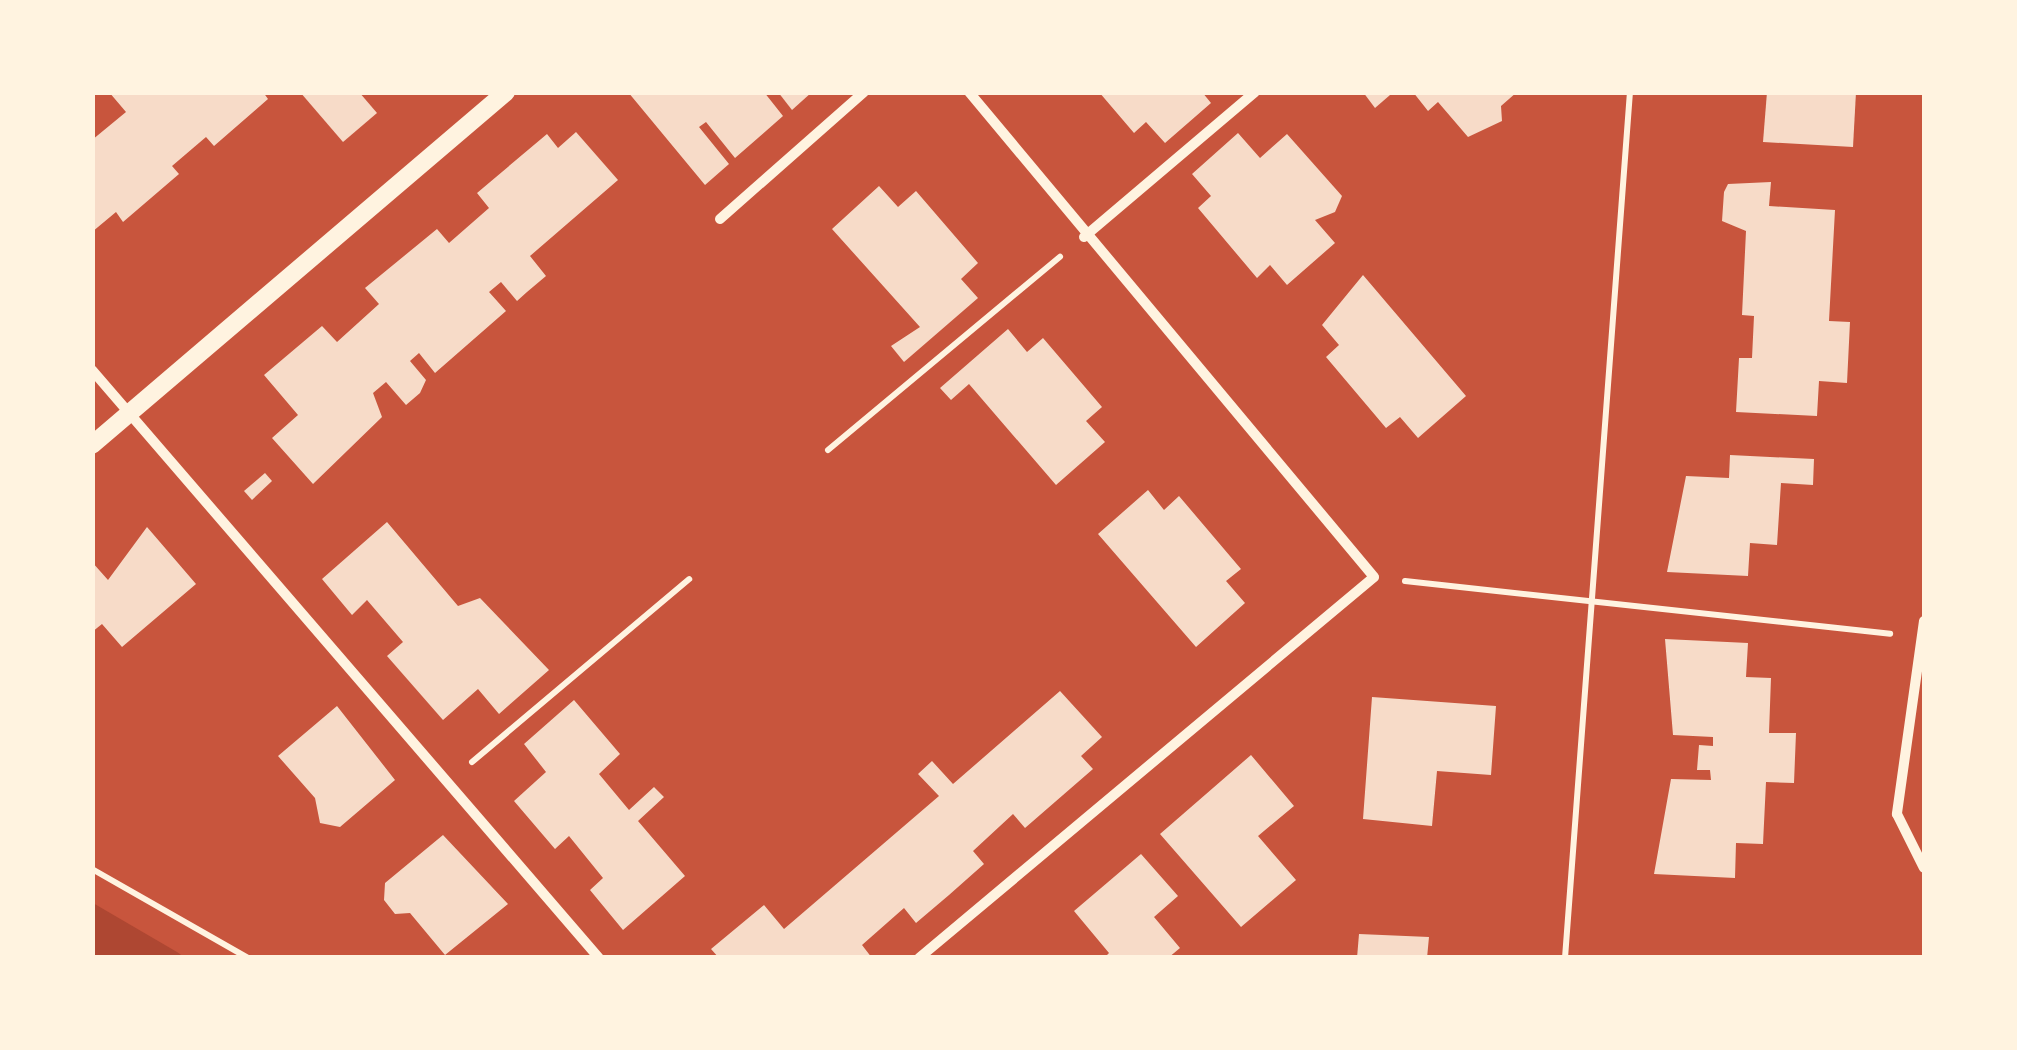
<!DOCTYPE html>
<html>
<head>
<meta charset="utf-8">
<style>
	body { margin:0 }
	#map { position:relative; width:2017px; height:1050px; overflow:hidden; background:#c8553d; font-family:Poppins,sans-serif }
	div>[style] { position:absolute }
	.green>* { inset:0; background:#ae4732 }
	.building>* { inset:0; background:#f7dbc8 }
	.path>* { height:6px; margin:-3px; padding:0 3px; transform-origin:3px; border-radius:3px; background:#fff3e0 }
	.minor>* { height:10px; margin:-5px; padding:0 5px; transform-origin:5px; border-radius:5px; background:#fff3e0 }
	.tertiary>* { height:18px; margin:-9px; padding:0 9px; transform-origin:9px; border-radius:9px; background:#fff3e0 }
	span { translate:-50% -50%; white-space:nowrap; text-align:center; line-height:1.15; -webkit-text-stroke:9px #fff3e0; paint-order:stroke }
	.frame { position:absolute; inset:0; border:95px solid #fff3e0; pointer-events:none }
</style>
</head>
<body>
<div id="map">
	<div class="green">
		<div style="clip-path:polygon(93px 903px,177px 952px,184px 957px,93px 957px)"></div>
	</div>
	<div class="building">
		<div style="clip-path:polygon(109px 92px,263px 92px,268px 99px,214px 146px,206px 137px,172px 166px,179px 174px,123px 222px,116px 212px,92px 232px,92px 140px,126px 112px)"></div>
		<div style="clip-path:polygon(300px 92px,359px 92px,377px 113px,343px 142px)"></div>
		<div style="clip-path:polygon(628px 92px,764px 92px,783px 116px,735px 158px,706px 122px,699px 127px,729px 164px,705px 185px)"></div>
		<div style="clip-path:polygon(778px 92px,812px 92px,792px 110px)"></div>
		<div style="clip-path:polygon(1099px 92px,1202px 92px,1211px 103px,1165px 143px,1146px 122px,1134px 133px)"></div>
		<div style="clip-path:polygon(1363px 92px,1388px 92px,1390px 95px,1375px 108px)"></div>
		<div style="clip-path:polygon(1413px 92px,1517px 92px,1501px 106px,1502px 121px,1468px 137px,1438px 102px,1428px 111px)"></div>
		<div style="clip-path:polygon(1767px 92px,1856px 92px,1853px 147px,1763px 142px)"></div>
		<div style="clip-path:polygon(576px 132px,618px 180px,530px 256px,546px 276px,527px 292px,517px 301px,501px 282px,489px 292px,506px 311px,435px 373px,419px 353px,410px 361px,426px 380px,420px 393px,406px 405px,386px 382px,373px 393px,382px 417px,313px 484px,272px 438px,298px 415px,264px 375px,322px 326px,337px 342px,379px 304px,365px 288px,437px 229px,449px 243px,489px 208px,477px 193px,547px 134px,558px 148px)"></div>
		<div style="clip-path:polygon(1238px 133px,1260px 158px,1287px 134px,1342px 196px,1335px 212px,1315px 220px,1335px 243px,1287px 285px,1270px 265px,1257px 278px,1198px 208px,1211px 196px,1192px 174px)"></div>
		<div style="clip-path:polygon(1771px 182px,1769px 206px,1835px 210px,1829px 321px,1850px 322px,1847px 383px,1819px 381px,1817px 416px,1736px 412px,1739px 358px,1752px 358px,1754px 316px,1742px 315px,1746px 231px,1722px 221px,1724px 192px,1728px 184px)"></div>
		<div style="clip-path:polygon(879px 186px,898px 207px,916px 191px,978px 263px,961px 279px,978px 298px,904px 362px,891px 346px,920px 327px,832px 229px)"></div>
		<div style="clip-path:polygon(1363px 275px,1466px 396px,1418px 438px,1400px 417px,1386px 428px,1326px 357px,1339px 345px,1322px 325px)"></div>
		<div style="clip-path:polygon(1008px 329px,1027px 352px,1043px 338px,1102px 407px,1086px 421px,1105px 442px,1056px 485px,969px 384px,951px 400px,940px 388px)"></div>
		<div style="clip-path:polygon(1730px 455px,1814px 459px,1813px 485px,1781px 483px,1777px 545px,1750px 543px,1748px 576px,1667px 572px,1686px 476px,1729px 478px)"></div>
		<div style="clip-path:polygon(265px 473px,272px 481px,252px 500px,244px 491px)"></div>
		<div style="clip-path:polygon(1148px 490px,1164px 510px,1179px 496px,1241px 569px,1226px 581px,1245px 603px,1196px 647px,1098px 534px)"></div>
		<div style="clip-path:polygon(387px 522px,458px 606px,480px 598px,549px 670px,499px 714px,478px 689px,443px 720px,387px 656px,403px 642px,367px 600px,352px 615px,322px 579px)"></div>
		<div style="clip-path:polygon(147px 527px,196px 584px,122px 647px,102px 624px,92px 632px,92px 562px,108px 580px)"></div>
		<div style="clip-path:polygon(1665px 639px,1748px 643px,1746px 677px,1771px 678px,1769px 733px,1796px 733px,1794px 783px,1766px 782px,1763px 844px,1736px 843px,1735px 878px,1654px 874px,1671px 779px,1711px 780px,1710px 770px,1697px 770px,1699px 745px,1713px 746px,1713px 737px,1673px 735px)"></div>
		<div style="clip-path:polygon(1060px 691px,1102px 737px,1081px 756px,1093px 769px,1025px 828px,1013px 814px,973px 851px,984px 864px,949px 895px,916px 923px,904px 908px,862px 945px,872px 958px,719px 958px,711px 949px,764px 905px,784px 929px,939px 796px,918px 774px,932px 761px,953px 784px)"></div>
		<div style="clip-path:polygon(1372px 697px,1496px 706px,1491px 775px,1437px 771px,1432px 826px,1363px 819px)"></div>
		<div style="clip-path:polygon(574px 700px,620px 754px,599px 774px,629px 810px,654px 787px,664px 797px,638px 821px,685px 876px,623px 930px,590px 890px,603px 878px,569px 836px,555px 849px,514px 801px,546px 772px,524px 744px)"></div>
		<div style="clip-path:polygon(337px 706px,395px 780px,340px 827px,320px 823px,315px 798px,278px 756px)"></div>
		<div style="clip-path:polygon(1251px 755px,1294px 806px,1258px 836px,1296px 880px,1241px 927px,1160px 834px)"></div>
		<div style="clip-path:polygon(443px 835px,508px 904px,445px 955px,410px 913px,395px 914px,384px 900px,385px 883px)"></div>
		<div style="clip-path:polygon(1141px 854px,1178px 896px,1154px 917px,1180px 948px,1168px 958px,1104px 958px,1109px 953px,1074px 911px)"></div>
		<div style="clip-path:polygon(1359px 934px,1429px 937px,1427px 958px,1357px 958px)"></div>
	</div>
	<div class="path">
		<div style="left:828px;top:450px;width:302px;rotate:-39.8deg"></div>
		<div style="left:1405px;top:581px;width:488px;rotate:6.2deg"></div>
		<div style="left:472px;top:762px;width:284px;rotate:-40.1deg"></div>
		<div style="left:92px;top:869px;width:180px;rotate:29.7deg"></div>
		<div style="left:1565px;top:958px;width:868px;rotate:-85.71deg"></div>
	</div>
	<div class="minor">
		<div style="left:720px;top:219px;width:192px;rotate:-41.4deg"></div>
		<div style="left:1084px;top:237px;width:224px;rotate:-40.3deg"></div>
		<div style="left:92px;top:370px;width:776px;rotate:49.23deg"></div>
		<div style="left:1924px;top:621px;width:195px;rotate:98deg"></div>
		<div style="left:1897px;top:814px;width:60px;rotate:63.4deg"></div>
		<div style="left:919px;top:958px;width:593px;rotate:-39.94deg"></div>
		<div style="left:1374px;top:577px;width:632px;rotate:-129.86deg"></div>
	</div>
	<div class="tertiary">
		<div style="left:92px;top:445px;width:544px;rotate:-40.45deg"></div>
	</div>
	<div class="frame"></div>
</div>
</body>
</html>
